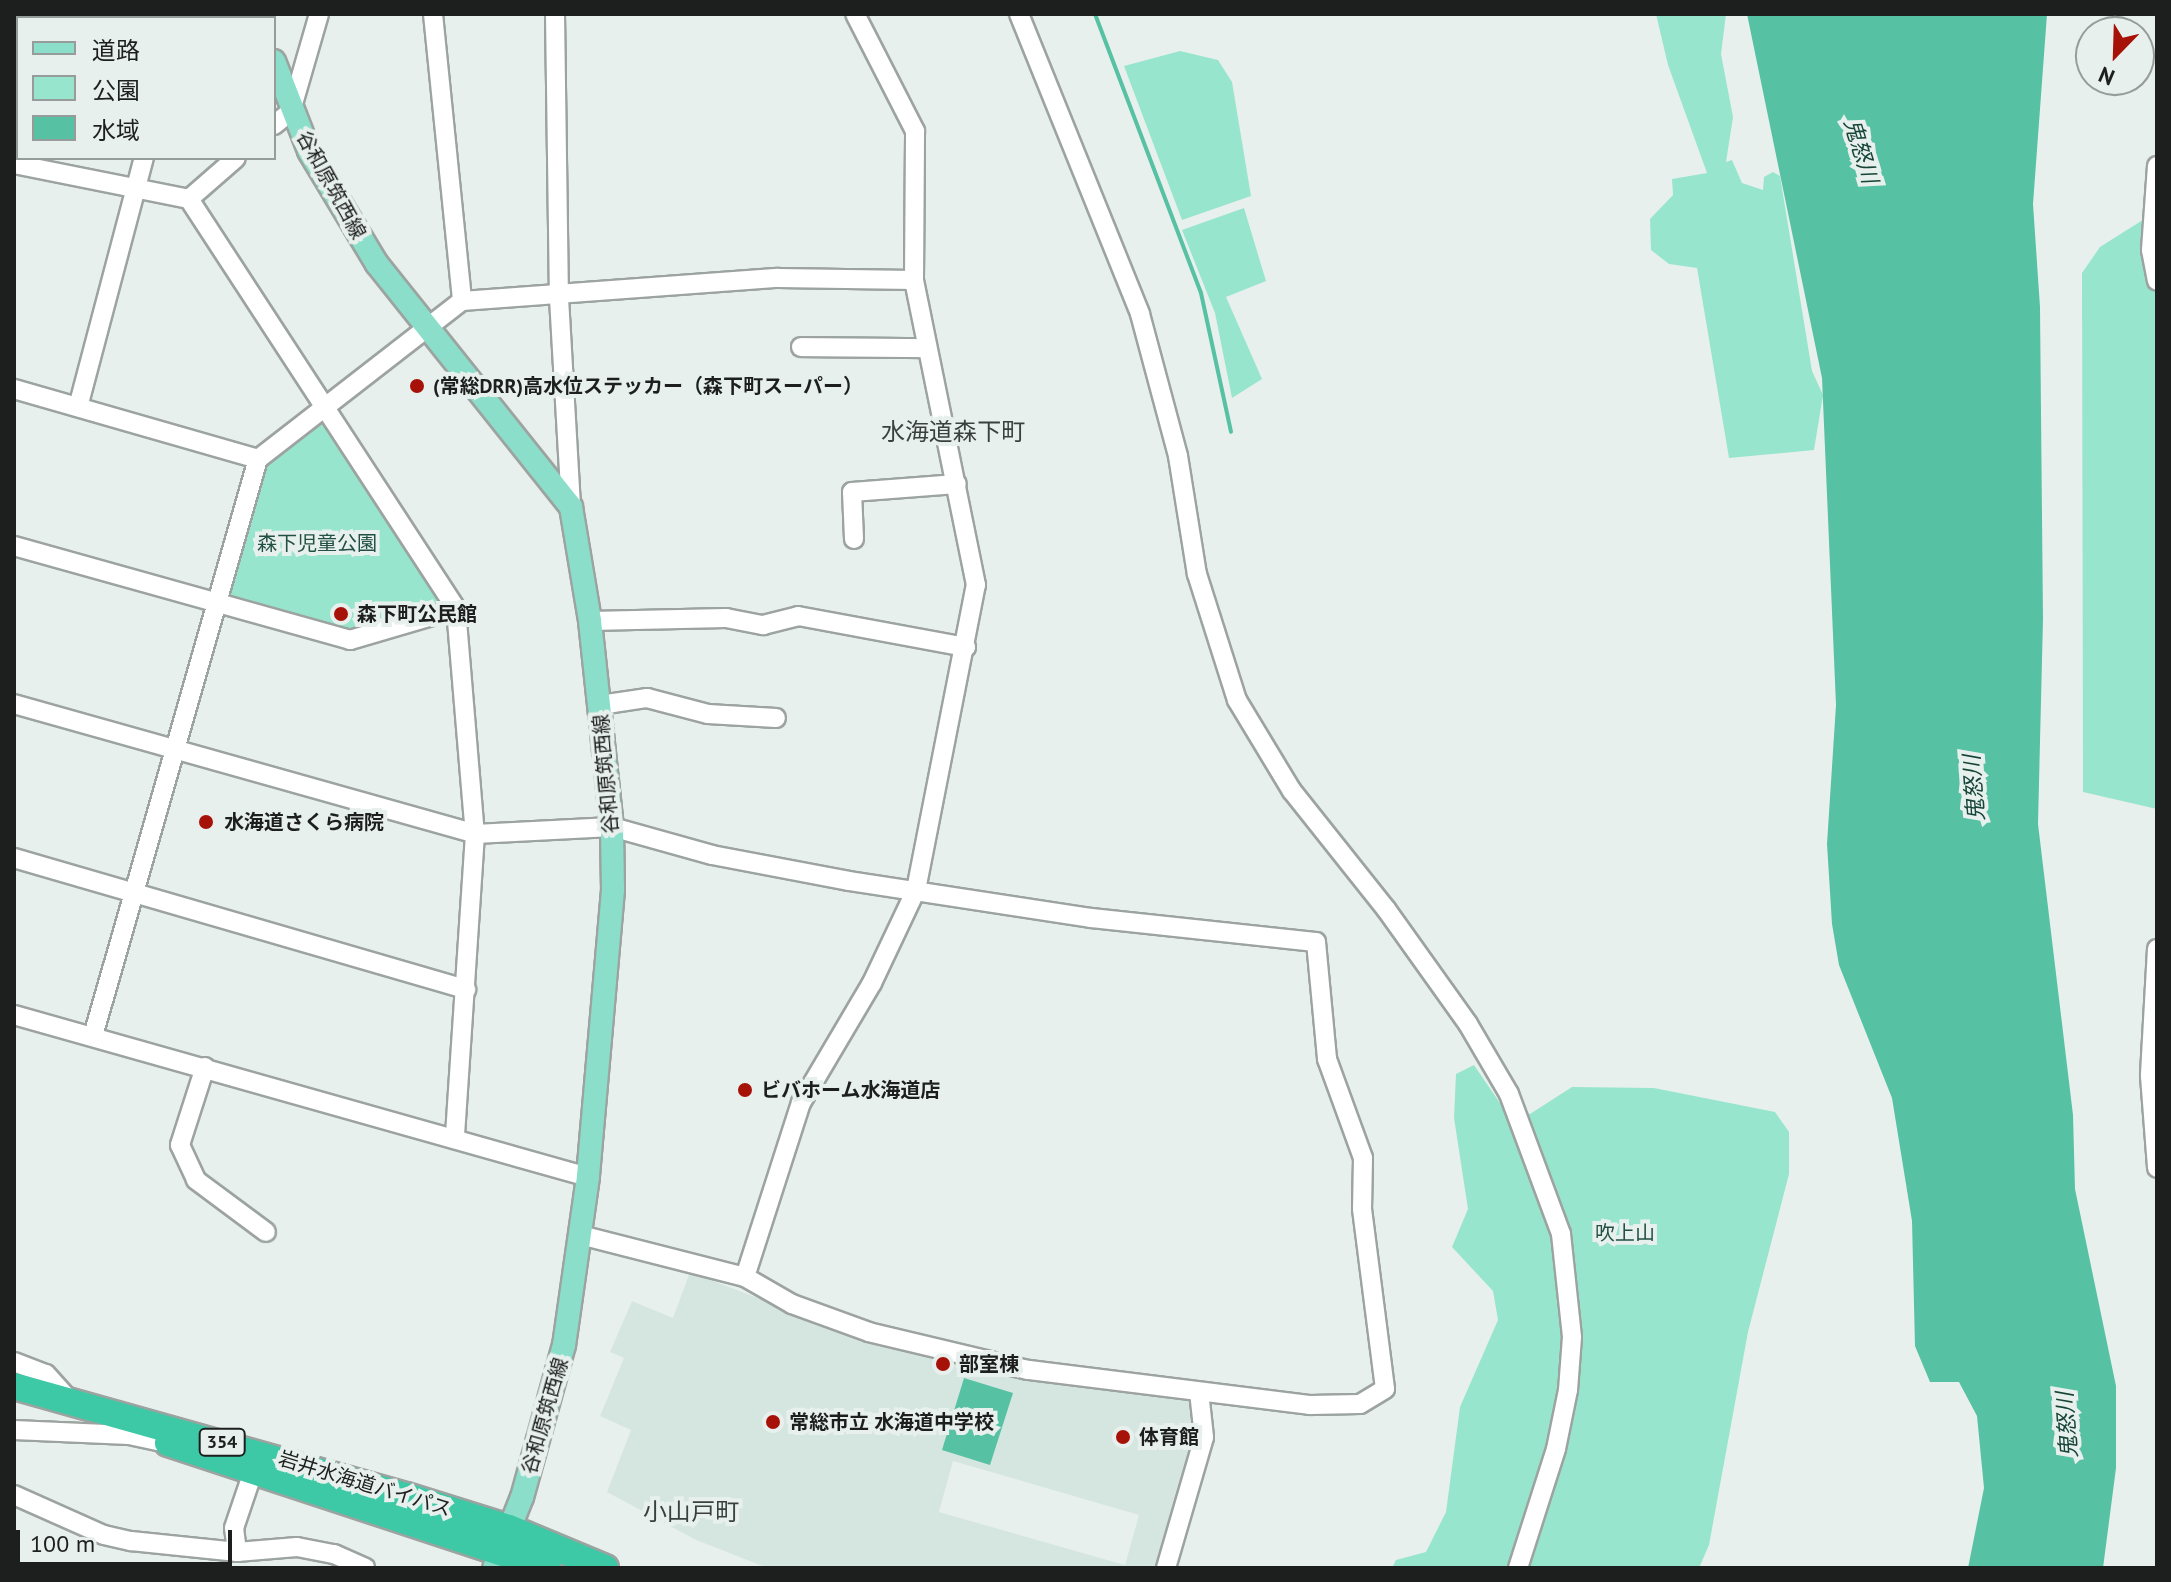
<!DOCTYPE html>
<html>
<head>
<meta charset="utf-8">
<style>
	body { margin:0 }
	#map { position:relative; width:2171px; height:1582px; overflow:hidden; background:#e8f0ed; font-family:"PT Sans","Noto Sans JP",sans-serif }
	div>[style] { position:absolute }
	.built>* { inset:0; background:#d5e6e0 }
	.green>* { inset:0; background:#98e5cd }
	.water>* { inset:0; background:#57c1a3 }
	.stream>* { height:4px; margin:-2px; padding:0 2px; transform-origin:2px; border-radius:2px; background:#57c1a3 }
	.roads { filter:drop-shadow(2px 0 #9ca3a0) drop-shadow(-2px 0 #9ca3a0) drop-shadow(0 2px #9ca3a0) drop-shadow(0 -2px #9ca3a0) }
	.minor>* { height:18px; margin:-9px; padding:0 9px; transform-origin:9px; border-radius:9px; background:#fff }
	.major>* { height:22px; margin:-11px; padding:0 11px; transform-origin:11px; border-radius:11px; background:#8bdfca }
	.highway>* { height:26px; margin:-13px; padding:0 13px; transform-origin:13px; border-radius:13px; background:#3dc9a6 }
	.dots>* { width:22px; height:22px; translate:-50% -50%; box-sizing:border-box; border:4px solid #e8f0ed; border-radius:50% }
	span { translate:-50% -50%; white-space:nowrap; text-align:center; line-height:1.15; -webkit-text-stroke:8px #e8f0ed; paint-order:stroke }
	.shield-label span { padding:2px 6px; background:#e8f0ed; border:2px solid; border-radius:6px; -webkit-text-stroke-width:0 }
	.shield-label { font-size:18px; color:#1c1f1e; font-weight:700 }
	.street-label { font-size:20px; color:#1c1f1e }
	.poi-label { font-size:20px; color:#1c1f1e; font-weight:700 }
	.left { translate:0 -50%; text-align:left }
	.park-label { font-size:20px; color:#225043 }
	.water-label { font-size:22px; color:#164538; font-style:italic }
	.quarter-label { font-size:24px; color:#3a403e }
	.frame { position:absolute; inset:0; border:16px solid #1c1f1e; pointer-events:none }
	.legend { position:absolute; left:16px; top:16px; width:260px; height:144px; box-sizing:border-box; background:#e8f0ed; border:2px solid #969c9a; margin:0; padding:10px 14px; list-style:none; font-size:24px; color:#1c1f1e }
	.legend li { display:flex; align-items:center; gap:16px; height:40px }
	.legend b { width:40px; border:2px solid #969c9a }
	.north { position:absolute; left:2075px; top:16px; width:80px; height:80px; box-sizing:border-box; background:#e8f0ed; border:2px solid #969c9a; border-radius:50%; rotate:203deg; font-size:22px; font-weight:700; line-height:32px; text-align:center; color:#1c1f1e }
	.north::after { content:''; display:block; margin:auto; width:28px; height:36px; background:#a61208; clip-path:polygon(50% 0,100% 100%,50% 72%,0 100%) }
	.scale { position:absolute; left:16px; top:1530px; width:216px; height:36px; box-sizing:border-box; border:4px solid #1c1f1e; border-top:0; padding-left:10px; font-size:24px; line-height:28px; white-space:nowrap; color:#1c1f1e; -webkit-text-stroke:6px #e8f0ed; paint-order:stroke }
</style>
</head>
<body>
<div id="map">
	<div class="built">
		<div style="clip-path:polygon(evenodd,690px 1272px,791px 1311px,1040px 1382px,1057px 1385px,1061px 1380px,1188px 1398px,1199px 1436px,1159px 1568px,768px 1568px,696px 1540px,607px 1492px,631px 1430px,600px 1416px,624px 1358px,610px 1352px,632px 1301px,673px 1318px,690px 1272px,953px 1461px,1139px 1515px,1125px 1565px,939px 1512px,953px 1461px)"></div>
	</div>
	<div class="green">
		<div style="clip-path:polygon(1656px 14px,1726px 14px,1721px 54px,1733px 117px,1726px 162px,1732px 160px,1742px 183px,1763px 190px,1764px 177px,1773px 172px,1780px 176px,1812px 371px,1823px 395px,1814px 450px,1729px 458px,1697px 268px,1669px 264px,1651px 250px,1650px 219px,1673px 195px,1672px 179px,1707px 173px,1668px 65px)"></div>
		<div style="clip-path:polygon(1180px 51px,1218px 60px,1232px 82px,1251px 196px,1182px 220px,1124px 66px)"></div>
		<div style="clip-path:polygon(1244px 208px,1266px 281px,1226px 297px,1262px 379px,1232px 398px,1215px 313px,1182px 230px)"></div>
		<div style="clip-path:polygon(2157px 211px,2157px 809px,2083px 792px,2082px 273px,2100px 247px)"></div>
		<div style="clip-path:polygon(325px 418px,443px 602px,353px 635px,225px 598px,264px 464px)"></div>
		<div style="clip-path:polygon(1474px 1065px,1502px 1106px,1530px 1114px,1572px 1087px,1654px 1088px,1775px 1112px,1789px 1132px,1789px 1174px,1748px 1332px,1709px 1545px,1699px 1568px,1392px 1568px,1396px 1560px,1426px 1552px,1446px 1512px,1460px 1407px,1498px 1320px,1493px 1291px,1452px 1247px,1468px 1209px,1454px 1118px,1456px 1074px)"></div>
	</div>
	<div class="water">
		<div style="clip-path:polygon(1747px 14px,2047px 14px,2033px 204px,2040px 307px,2043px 619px,2038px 824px,2073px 1115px,2075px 1189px,2116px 1386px,2116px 1468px,2103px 1568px,1968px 1568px,1984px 1488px,1977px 1416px,1959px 1382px,1930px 1382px,1915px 1346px,1912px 1221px,1892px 1098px,1839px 965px,1832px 924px,1827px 844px,1836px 705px,1822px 378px)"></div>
		<div style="clip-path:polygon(964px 1378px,1013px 1393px,990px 1465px,942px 1450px)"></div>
	</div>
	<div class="stream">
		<div style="left:1095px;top:14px;width:298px;rotate:69.2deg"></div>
		<div style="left:1201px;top:293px;width:142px;rotate:77.8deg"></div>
	</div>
	<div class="roads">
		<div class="minor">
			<div style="left:433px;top:14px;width:288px;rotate:84.2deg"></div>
			<div style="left:555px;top:14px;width:284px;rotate:89.2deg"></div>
			<div style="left:559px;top:298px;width:209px;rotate:86.7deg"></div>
			<div style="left:1019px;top:14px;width:323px;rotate:68deg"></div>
			<div style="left:1140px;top:314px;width:147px;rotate:75deg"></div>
			<div style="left:1178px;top:456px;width:120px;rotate:80.9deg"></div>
			<div style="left:1197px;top:574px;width:132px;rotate:72.4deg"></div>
			<div style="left:1237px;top:700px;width:106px;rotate:58.9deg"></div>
			<div style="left:1292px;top:791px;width:151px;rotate:51.5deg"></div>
			<div style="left:1386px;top:909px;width:141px;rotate:54.5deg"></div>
			<div style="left:1468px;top:1024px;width:81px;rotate:59.6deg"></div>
			<div style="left:1509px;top:1094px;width:149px;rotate:69.6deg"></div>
			<div style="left:1561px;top:1234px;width:104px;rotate:83.9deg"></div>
			<div style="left:1572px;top:1337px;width:53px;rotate:94.3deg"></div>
			<div style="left:1568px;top:1390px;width:60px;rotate:101.5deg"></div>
			<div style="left:1556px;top:1449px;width:125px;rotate:107.7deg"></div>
			<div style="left:48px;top:18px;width:4px;rotate:-76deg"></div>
			<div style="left:172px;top:18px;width:4px;rotate:-76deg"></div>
			<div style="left:274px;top:125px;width:22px;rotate:-39deg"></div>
			<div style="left:291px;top:111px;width:101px;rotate:-73.9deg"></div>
			<div style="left:14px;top:164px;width:178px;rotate:11.3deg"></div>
			<div style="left:189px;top:199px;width:489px;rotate:56.9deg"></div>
			<div style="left:456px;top:609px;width:226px;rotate:85.2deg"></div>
			<div style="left:475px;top:834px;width:306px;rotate:93.8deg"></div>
			<div style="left:2157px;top:166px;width:84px;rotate:94.1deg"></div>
			<div style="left:2151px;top:250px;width:31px;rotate:79deg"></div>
			<div style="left:189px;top:199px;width:62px;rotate:-41.1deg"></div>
			<div style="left:801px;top:347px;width:125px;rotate:0.5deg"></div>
			<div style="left:14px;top:389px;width:254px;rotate:16deg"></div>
			<div style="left:78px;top:407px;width:258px;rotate:-75.2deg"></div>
			<div style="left:854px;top:539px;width:47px;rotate:-92.4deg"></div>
			<div style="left:852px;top:492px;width:105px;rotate:-4.4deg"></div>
			<div style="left:14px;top:546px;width:349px;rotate:15.6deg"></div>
			<div style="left:350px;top:640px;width:110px;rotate:-16.3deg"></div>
			<div style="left:590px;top:621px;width:136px;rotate:-1.3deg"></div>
			<div style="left:726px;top:618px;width:38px;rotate:11deg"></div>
			<div style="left:763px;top:625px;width:36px;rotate:-14deg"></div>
			<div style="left:798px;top:616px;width:171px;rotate:10.5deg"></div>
			<div style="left:14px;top:704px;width:479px;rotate:15.7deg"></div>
			<div style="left:475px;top:834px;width:137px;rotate:-2.9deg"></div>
			<div style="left:612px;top:827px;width:104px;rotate:15.6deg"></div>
			<div style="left:712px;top:855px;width:139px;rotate:10.7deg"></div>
			<div style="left:849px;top:881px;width:245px;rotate:8.7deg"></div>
			<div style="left:1091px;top:918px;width:226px;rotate:6.1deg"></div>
			<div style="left:1316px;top:942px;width:118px;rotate:84.6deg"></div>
			<div style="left:1327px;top:1059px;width:105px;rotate:70deg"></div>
			<div style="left:1363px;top:1158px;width:51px;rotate:91.1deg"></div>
			<div style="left:1362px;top:1209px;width:181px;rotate:82.7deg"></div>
			<div style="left:1385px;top:1389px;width:29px;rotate:149deg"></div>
			<div style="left:1360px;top:1404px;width:50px;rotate:178.9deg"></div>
			<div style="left:1310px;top:1405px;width:284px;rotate:-172.9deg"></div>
			<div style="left:1028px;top:1370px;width:163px;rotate:-166.6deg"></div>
			<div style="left:869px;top:1332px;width:82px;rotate:-160deg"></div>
			<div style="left:792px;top:1304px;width:54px;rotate:-150.1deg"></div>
			<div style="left:745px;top:1277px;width:170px;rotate:-165.7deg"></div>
			<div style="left:600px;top:705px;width:48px;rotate:-8.5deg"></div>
			<div style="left:647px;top:698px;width:63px;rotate:14.7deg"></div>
			<div style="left:708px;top:714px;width:68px;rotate:3.4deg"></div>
			<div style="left:14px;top:858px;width:471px;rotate:16.2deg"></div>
			<div style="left:2157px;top:949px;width:127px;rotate:93.2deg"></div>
			<div style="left:2150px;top:1076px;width:92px;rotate:85.6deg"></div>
			<div style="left:14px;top:1015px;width:596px;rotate:15.76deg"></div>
			<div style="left:93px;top:1036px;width:600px;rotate:-74.04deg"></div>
			<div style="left:258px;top:459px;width:258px;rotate:-37.8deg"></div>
			<div style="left:462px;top:301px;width:317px;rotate:-4.2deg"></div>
			<div style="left:778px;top:278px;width:136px;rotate:0.8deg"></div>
			<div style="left:205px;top:1067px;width:82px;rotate:107.8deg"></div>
			<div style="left:180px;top:1145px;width:38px;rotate:65deg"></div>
			<div style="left:196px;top:1180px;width:87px;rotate:36.6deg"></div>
			<div style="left:745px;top:1277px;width:183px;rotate:-72.2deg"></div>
			<div style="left:801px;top:1103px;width:139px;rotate:-59.4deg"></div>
			<div style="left:872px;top:983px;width:103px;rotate:-64.7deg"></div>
			<div style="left:916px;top:890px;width:311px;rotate:-78.9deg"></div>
			<div style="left:976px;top:585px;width:311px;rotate:-101.5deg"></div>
			<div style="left:914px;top:280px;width:149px;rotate:-89.6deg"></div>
			<div style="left:915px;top:131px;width:131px;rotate:-117.1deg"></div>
			<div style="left:14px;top:1362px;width:34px;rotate:21deg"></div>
			<div style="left:46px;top:1374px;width:39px;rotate:48deg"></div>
			<div style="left:14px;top:1430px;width:115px;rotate:2.5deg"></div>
			<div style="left:129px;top:1435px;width:43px;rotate:12.1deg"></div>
			<div style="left:14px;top:1495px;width:98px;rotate:24deg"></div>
			<div style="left:104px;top:1535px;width:28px;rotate:13deg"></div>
			<div style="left:131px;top:1541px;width:107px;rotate:5.9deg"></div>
			<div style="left:237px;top:1552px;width:60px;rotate:-4.8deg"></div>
			<div style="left:297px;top:1547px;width:38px;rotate:11deg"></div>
			<div style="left:334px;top:1554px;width:34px;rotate:24deg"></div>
			<div style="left:237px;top:1552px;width:24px;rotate:-97deg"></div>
			<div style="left:234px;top:1528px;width:69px;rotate:-71.3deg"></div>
			<div style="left:1166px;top:1568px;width:136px;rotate:-73.8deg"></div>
			<div style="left:1204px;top:1437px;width:45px;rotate:-96.3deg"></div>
		</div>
		<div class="major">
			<div style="left:261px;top:14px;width:4px;rotate:76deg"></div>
			<div style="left:274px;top:61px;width:97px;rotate:68.7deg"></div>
			<div style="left:309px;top:151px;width:132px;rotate:59deg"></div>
			<div style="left:377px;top:264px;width:311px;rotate:51.4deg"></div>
			<div style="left:571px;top:507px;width:116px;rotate:80.5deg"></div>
			<div style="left:590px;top:621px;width:207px;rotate:83.9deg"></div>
			<div style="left:612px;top:827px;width:63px;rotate:89.1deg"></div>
			<div style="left:613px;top:890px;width:288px;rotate:95deg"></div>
			<div style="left:588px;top:1177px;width:170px;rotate:98.1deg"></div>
			<div style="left:564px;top:1345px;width:158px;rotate:105.4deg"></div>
			<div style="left:522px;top:1497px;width:76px;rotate:111.5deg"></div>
		</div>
		<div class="highway">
			<div style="left:14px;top:1386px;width:407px;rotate:15.7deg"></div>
			<div style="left:406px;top:1496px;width:108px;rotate:17.3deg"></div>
			<div style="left:509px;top:1528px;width:104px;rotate:22.6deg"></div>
			<div style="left:168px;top:1443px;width:400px;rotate:18.2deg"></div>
		</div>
	</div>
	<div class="dots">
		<div style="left:417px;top:386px;background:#a61208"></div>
		<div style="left:341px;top:614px;background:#a61208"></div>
		<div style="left:206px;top:822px;background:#a61208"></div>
		<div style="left:745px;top:1090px;background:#a61208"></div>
		<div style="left:943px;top:1364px;background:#a61208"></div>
		<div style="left:773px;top:1422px;background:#a61208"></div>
		<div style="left:1123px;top:1437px;background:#a61208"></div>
	</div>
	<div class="shield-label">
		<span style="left:222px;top:1442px">354</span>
	</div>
	<div class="street-label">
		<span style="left:331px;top:185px;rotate:61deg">谷和原筑西線</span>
		<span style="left:606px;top:774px;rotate:-95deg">谷和原筑西線</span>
		<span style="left:545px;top:1416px;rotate:-74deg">谷和原筑西線</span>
		<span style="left:365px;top:1484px;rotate:17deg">岩井水海道バイパス</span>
	</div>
	<div class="poi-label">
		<span class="left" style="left:433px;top:386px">(常総DRR)高水位ステッカー（森下町スーパー）</span>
		<span class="left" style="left:357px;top:614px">森下町公民館</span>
		<span class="left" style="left:224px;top:822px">水海道さくら病院</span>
		<span class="left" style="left:761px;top:1090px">ビバホーム水海道店</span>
		<span class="left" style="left:959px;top:1364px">部室棟</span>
		<span class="left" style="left:789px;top:1422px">常総市立 水海道中学校</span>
		<span class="left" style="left:1139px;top:1437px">体育館</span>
	</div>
	<div class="park-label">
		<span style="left:317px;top:543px">森下児童公園</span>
		<span style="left:1625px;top:1233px">吹上山</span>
	</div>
	<div class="water-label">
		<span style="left:1861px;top:151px;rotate:73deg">鬼怒川</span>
		<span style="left:1974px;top:788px;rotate:-94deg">鬼怒川</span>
		<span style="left:2067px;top:1425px;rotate:-94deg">鬼怒川</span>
	</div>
	<div class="quarter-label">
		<span style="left:953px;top:432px">水海道森下町</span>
		<span style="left:691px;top:1512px">小山戸町</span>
	</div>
	<div class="frame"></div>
	<ul class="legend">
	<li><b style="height:10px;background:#8bdfca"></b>道路</li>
	<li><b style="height:22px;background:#98e5cd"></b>公園</li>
	<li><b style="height:22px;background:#57c1a3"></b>水域</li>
	</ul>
	<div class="north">N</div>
	<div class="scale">100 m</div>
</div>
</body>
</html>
